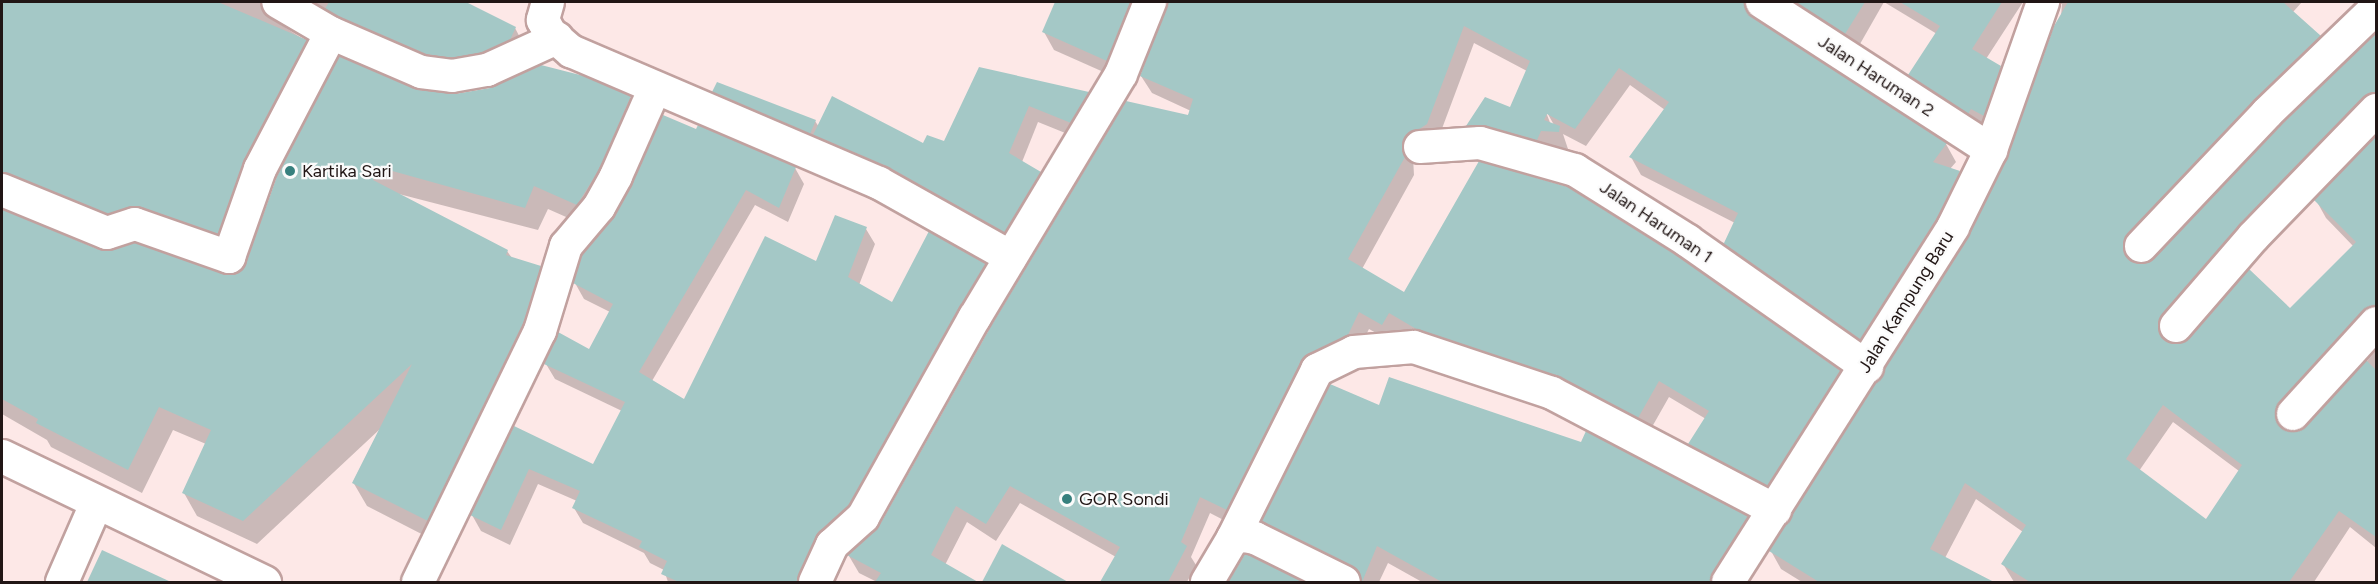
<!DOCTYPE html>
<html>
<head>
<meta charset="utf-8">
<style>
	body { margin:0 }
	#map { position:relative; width:2378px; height:584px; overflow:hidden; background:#fde8e7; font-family:Figtree,sans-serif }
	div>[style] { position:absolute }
	.shadow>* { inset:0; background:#0003 }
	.building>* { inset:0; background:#a4c8c6 }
	.roads { filter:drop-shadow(2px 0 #c1a19f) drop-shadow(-2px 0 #c1a19f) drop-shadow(0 2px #c1a19f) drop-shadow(0 -2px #c1a19f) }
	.minor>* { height:32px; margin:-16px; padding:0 16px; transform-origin:16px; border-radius:16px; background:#fff }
	.trunk>* { height:33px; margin:-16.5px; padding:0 16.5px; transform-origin:16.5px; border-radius:16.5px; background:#fff }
	.dots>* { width:16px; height:16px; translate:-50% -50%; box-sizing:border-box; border:3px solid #fbfbfb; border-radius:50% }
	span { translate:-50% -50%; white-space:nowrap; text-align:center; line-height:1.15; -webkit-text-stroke:4.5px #fbfbfb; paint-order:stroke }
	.street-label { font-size:18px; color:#211615 }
	.poi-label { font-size:18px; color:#211615 }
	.left { translate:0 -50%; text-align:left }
	.frame { position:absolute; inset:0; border:3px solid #211615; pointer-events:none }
</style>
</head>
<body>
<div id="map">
	<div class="shadow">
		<div style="clip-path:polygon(2px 2px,463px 2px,515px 28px,524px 45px,462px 74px,278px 3px,269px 17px,306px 41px,316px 58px,227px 250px,118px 230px,2px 188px)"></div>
		<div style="clip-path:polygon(evenodd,1057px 2px,2302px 2px,2293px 12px,2320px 37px,2330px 55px,2137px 252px,2135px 263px,2155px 260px,2281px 127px,2376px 35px,2376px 114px,2172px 332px,2170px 343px,2290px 310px,2354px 247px,2326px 218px,2316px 200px,2376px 137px,2376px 327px,2289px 420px,2287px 430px,2298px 433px,2307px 427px,2376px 351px,2376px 548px,2350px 527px,2314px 582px,2014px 582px,2003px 564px,2023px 532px,1976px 499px,1945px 558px,1974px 573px,1979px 582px,1802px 582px,1781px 569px,1771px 551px,1970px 236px,2009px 157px,2061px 17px,2062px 4px,2049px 2px,2038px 12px,2023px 2px,1986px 59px,2000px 67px,2011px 85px,1994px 133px,1920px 93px,1910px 75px,1937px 34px,1884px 2px,1856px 51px,1756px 11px,1754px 20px,1946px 144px,1956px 162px,1950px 169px,1959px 172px,1970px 190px,1870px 357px,1733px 260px,1724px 245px,1735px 223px,1641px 175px,1631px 157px,1665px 110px,1630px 85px,1586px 146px,1563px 134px,1568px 149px,1478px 143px,1468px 126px,1511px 109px,1527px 71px,1474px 43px,1437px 142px,1413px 157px,1414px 175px,1362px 269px,1404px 294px,1840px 372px,1850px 389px,1778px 503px,1700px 462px,1690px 444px,1706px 419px,1669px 397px,1648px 434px,1430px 347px,1399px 330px,1392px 342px,1369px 329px,1357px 353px,1311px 380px,1237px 527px,1210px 513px,1191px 557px,1196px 565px,1187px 582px,1102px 582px,1116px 557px,1020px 503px,996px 541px,967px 522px,945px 565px,975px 582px,877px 582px,859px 573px,849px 556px,880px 527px,1191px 111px,1152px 93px,1141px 76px,1169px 3px,1157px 2px,1117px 78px,1054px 50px,1044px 32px,1057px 2px,1544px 107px,1554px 125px,1551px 125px,1544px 107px,1057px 2px,2173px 422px,2239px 471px,2207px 521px,2139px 471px,2173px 422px)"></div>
		<div style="clip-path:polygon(980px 69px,1088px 94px,1098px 110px,1080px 139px,1038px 122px,1022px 162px,1040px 173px,1050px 190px,1014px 249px,724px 109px,714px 92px,815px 121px,819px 127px,924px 145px,945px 143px)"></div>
		<div style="clip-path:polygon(583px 78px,630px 98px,644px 121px,591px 228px,548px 209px,538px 230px,395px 193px,507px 251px,512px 258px,540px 267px,554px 290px,441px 544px,367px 506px,353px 482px,380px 429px,257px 544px,197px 516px,184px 493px,206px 444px,173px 430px,142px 493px,51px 447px,47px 440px,2px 414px,2px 232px,11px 215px,100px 251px,223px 276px,241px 272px,278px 177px,418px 91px,455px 95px)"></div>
		<div style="clip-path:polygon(795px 168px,804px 184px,788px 222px,755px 205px,652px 381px,685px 401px,817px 263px,866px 229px,875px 244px,859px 285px,892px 304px,985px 265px,994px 281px,810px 582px,668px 582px,664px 570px,650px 563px,644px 553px,583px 523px,574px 508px,577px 501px,538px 484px,510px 545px,481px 531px,472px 515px,515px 428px,594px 466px,622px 411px,555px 379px,546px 364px,589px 351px,610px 312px,584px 299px,575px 283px,583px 256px)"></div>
		<div style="clip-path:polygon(1380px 407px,1582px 443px,1587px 433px,1747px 517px,1757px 535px,1727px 582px,1422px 582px,1388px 563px,1379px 582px,1362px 582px,1273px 539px,1263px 521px)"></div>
		<div style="clip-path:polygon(1002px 546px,1065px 582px,983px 582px)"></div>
		<div style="clip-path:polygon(103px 552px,147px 572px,152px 582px,88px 582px)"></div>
		<div style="clip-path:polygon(1245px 556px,1249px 557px,1301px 582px,1230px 582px)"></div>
	</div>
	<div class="building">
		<div style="clip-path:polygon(2px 2px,218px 2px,307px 40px,244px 161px,218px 234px,141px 207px,108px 214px,2px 172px)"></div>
		<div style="clip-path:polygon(329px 2px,466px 2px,516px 27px,510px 40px,482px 53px,452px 58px,426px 54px,339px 17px,325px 9px)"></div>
		<div style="clip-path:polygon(1055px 2px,1131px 2px,1107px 61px,1042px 32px)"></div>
		<div style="clip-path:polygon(1168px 2px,1744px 2px,1752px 17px,1947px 143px,1933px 162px,1960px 171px,1937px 218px,1860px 340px,1721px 242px,1724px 243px,1738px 213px,1629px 157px,1669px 102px,1619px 68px,1575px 129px,1547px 114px,1544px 120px,1560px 126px,1559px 132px,1541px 131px,1537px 140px,1485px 126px,1466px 126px,1485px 97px,1510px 107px,1530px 61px,1464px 26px,1427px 124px,1404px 139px,1405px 157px,1348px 259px,1404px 292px,1479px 161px,1568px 187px,1678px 256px,1841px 371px,1768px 486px,1688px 444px,1709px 411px,1659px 381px,1638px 418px,1558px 376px,1418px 330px,1389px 313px,1382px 325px,1359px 312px,1348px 335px,1301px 362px,1227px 510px,1200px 497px,1181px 542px,1187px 546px,1168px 582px,1100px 582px,1120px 547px,1010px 486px,986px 524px,956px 506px,931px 555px,978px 582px,875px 582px,881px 573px,847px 555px,879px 526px,991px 326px,1126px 101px,1188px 115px,1193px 99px,1140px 76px)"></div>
		<div style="clip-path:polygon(1794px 2px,1865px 2px,1845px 34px)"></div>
		<div style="clip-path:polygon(1900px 2px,2002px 2px,1972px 49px,2001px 66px,1984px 116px,1971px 109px,1968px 114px,1908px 75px,1940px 26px)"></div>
		<div style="clip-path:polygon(evenodd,2068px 2px,2283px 2px,2321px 36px,2128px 234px,2124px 252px,2137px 264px,2154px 258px,2280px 126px,2376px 33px,2376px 93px,2363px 97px,2240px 225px,2158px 323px,2165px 340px,2182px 343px,2249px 269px,2290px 308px,2356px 242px,2314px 200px,2376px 135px,2376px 305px,2363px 311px,2275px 411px,2281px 428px,2299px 431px,2366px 360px,2376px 370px,2376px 537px,2339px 511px,2289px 582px,2030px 582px,2001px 564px,2026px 525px,1965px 483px,1930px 549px,1994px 582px,1819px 582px,1769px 551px,1969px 235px,2007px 158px,2054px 26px,2068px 2px,2163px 405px,2242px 465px,2206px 519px,2126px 459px,2163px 405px)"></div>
		<div style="clip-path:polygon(339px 56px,419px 90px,455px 94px,490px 88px,541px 65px,584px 76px,631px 96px,600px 168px,577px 205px,534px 186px,525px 208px,378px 167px,373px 180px,508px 250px,506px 255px,541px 266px,523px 324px,428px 521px,352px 483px,412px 364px,243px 521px,182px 493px,211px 430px,159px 407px,128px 470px,36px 423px,38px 419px,2px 399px,2px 209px,100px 250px,135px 243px,233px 275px,246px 264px,277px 176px)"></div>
		<div style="clip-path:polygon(979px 67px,1089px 92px,1071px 123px,1029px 106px,1009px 153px,1041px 172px,1005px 233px,888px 167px,813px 135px,832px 96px,923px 143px,927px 135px,944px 141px)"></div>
		<div style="clip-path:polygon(717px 82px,816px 120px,810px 134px,712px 92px)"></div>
		<div style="clip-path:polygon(663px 115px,696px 129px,698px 125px,796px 167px,779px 208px,746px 190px,639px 372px,684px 399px,765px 236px,816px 261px,835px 215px,867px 227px,848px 277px,892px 302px,929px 231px,986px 264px,849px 506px,816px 537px,796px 582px,679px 582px,661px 574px,667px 561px,639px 547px,642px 541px,572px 508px,580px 491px,529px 469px,501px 530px,470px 515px,514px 426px,593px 464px,625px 402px,544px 364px,558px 332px,589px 349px,613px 304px,573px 283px,582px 255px,615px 216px)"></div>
		<div style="clip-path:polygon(1389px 377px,1581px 442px,1586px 431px,1748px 516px,1710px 582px,1442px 582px,1377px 546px,1362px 582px,1352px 566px,1261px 521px,1330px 384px,1379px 405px)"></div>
		<div style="clip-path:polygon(1002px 544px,1068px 582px,982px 582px)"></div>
		<div style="clip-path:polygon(102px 550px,171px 582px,87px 582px)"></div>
		<div style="clip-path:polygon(1245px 554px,1249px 555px,1304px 582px,1228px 582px)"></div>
	</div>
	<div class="roads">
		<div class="minor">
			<div style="left:548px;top:2px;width:19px;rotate:106deg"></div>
			<div style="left:543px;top:20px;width:15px;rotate:62deg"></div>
			<div style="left:550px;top:33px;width:28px;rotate:41deg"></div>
			<div style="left:571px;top:51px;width:335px;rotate:23.2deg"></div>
			<div style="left:879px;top:183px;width:151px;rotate:29.3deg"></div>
			<div style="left:1762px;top:2px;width:273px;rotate:32.9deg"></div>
			<div style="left:331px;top:33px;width:98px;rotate:23.4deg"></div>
			<div style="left:421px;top:72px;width:31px;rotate:7deg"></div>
			<div style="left:452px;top:76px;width:36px;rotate:-10deg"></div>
			<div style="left:487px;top:70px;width:77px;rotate:-24.6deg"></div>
			<div style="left:1420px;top:147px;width:60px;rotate:-3.8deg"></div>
			<div style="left:1480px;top:143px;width:99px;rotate:15.9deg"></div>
			<div style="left:1575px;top:170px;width:133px;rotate:32.1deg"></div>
			<div style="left:1688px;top:241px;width:219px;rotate:35.1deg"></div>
			<div style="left:2px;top:190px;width:113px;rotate:22.3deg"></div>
			<div style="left:107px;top:233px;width:29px;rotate:-18deg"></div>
			<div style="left:135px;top:224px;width:100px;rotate:19.3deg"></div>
			<div style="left:229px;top:257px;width:93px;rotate:-70.6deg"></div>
			<div style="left:260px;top:169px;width:153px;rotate:-62.4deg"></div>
			<div style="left:331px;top:33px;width:61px;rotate:-149.7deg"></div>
			<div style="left:2141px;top:246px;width:183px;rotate:-46.5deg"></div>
			<div style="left:2267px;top:113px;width:151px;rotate:-43.9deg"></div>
			<div style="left:2176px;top:326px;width:118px;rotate:-49.1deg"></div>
			<div style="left:2253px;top:237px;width:177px;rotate:-45.9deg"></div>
			<div style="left:2293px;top:414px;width:123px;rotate:-47.6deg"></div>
			<div style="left:1233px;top:538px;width:188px;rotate:-63.4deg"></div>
			<div style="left:1317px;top:370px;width:41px;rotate:-25.9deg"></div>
			<div style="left:1354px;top:352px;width:60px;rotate:-4.8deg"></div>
			<div style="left:1414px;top:347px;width:145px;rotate:18.4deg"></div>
			<div style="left:1552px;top:393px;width:252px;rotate:27.7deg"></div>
			<div style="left:62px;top:582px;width:87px;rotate:-66.4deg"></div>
			<div style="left:418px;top:582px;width:279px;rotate:-64.1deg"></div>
			<div style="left:540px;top:331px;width:89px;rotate:-73deg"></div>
			<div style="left:566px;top:246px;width:51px;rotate:-49.8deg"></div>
			<div style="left:599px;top:207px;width:35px;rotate:-61deg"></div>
			<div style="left:616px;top:176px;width:96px;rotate:-66.1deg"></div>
			<div style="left:815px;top:582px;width:41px;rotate:-65.3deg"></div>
			<div style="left:832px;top:545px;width:42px;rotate:-42.1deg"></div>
			<div style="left:863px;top:517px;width:229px;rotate:-60.8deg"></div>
			<div style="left:975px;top:317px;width:283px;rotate:-59deg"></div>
			<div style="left:1121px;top:74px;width:78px;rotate:-68.1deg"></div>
			<div style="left:1207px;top:582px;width:51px;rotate:-59.4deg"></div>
			<div style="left:1233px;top:538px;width:11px;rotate:-10deg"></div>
			<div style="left:1244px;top:536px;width:11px;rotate:10deg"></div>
			<div style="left:1255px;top:538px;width:99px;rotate:26.3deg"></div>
			<div style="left:1728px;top:582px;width:420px;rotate:-57.6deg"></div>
			<div style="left:1953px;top:227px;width:86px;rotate:-63.7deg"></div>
			<div style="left:1991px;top:150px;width:157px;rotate:-70.6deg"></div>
		</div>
		<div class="trunk">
			<div style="left:2px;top:456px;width:291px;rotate:25.7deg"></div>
		</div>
	</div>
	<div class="dots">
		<div style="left:290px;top:171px;background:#37807e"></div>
		<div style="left:1067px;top:499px;background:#37807e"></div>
	</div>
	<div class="street-label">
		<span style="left:1876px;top:76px;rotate:33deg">Jalan Haruman 2</span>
		<span style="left:1656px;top:222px;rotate:34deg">Jalan Haruman 1</span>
		<span style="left:1906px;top:302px;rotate:-58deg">Jalan Kampung Baru</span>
	</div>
	<div class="poi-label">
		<span class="left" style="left:302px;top:171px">Kartika Sari</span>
		<span class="left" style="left:1079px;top:499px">GOR Sondi</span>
	</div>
	<div class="frame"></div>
</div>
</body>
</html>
